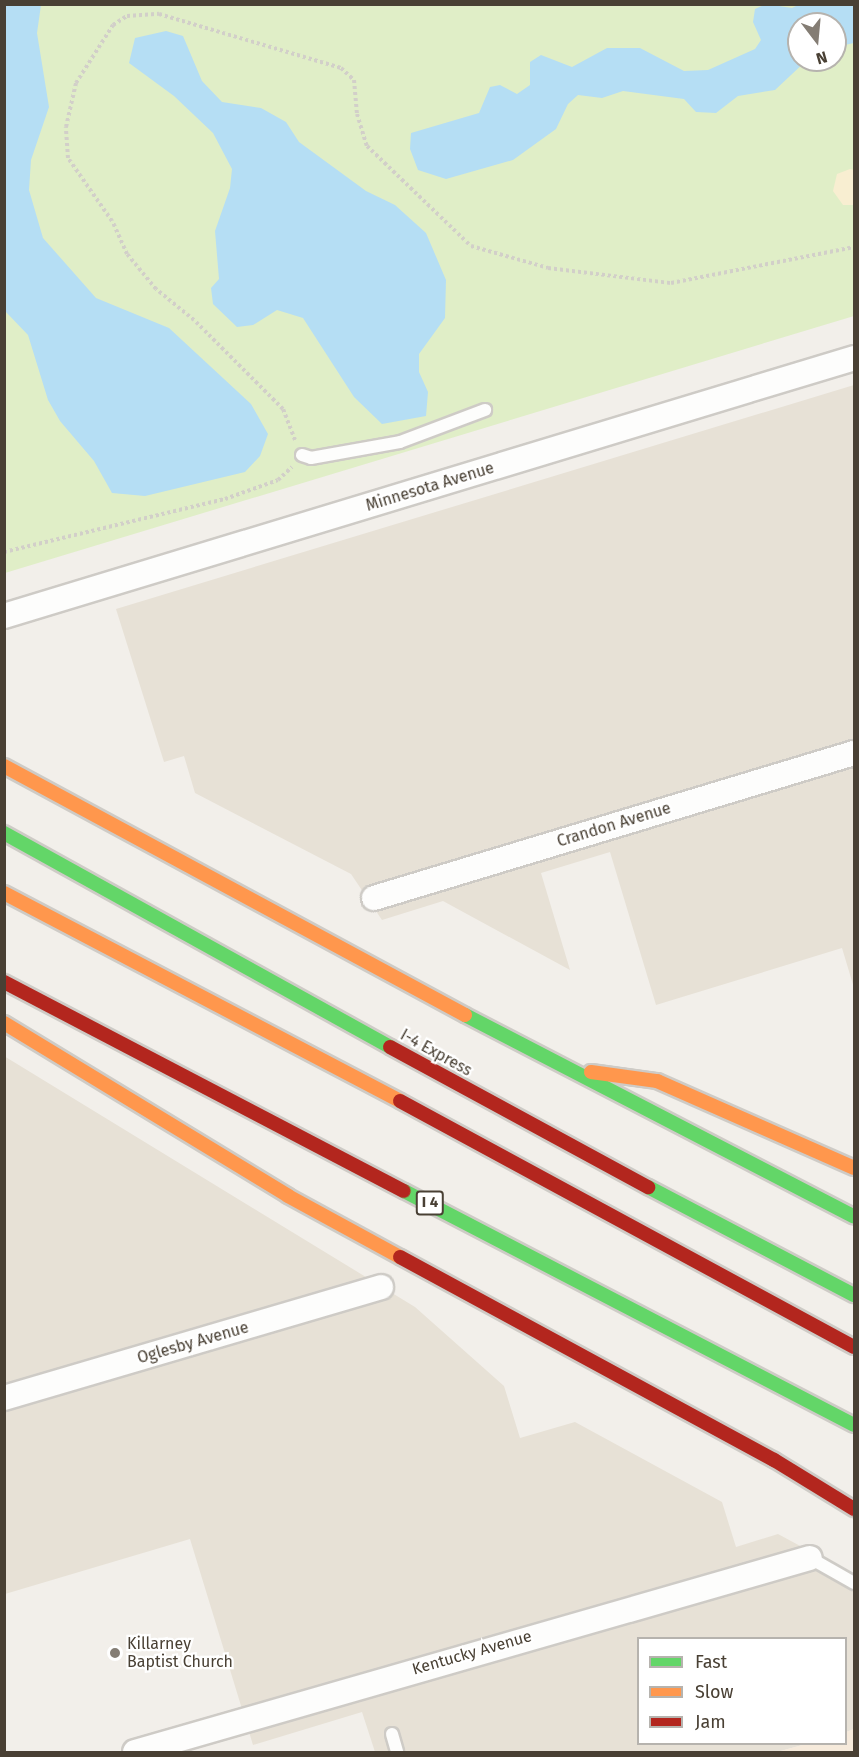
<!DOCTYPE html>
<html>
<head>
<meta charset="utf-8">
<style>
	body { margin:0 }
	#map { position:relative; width:859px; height:1757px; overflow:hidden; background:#f2efea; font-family:"Fira Sans",sans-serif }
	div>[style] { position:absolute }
	.residential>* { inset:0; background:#e7e1d6 }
	.commercial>* { inset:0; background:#f6eadb }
	.green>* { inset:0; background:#e0eec7 }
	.sand>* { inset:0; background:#f8eed1 }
	.water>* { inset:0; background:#b5def4 }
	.path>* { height:4px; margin-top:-2px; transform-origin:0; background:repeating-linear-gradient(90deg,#d2cfc9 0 3px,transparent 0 6px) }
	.roads { filter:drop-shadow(2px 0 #cecbc6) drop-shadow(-2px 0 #cecbc6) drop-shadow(0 2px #cecbc6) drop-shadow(0 -2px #cecbc6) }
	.lane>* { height:12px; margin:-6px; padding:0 6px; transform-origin:6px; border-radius:6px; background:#fdfdfc }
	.street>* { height:24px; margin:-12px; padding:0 12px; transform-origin:12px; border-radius:12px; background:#fdfdfc }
	.fast>* { height:14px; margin:-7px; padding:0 7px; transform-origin:7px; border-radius:7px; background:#63d668 }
	.slow>* { height:14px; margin:-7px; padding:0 7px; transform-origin:7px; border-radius:7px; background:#ff974d }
	.jam>* { height:14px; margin:-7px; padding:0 7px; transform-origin:7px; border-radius:7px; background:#b3261e }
	.dots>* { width:16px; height:16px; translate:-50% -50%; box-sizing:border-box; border:3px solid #fff; border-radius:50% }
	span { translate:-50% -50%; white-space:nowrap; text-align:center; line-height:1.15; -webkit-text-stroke:4.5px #fff; paint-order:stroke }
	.shield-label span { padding:2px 4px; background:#fff; border:2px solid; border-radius:4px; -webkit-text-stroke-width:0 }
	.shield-label { font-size:15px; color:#494034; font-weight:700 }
	.street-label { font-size:16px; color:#494034 }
	.poi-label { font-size:16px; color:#494034 }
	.left { translate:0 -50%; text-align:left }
	.frame { position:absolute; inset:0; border:6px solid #494034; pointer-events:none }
	.legend { position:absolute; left:637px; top:1637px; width:210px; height:108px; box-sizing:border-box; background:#fff; border:2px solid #b6b3ae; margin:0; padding:8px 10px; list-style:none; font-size:18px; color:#494034 }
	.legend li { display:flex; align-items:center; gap:12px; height:30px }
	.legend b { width:30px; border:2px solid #b6b3ae }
	.north { position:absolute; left:787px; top:12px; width:60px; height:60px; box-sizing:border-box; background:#fff; border:2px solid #b6b3ae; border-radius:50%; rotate:164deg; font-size:16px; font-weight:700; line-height:24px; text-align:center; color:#494034 }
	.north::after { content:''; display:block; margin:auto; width:21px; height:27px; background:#847d74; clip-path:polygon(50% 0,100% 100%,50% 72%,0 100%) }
</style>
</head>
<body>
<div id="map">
	<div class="residential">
		<div style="clip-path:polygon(854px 385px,854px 988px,842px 948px,656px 1005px,610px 852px,541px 873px,570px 970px,443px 901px,382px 920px,351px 874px,195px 793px,184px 756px,164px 762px,116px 609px)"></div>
		<div style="clip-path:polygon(4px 1056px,415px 1307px,504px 1386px,520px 1438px,575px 1422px,722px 1502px,736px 1547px,778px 1534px,854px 1575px,854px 1729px,846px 1732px,846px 1638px,638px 1638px,638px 1744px,806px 1744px,777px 1752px,375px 1752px,362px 1712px,253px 1745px,190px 1539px,5px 1594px)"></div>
	</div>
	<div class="commercial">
		<div style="clip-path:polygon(854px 1729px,854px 1752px,777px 1752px,806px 1744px,846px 1744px,846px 1732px)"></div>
	</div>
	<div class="green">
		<div style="clip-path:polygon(evenodd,5px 5px,854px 5px,854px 316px,5px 573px,5px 5px,799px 24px,835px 24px,835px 60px,799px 60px,799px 24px)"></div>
	</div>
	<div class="sand">
		<div style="clip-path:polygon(850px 169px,854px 170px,854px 205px,843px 205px,833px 191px,837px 174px)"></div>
	</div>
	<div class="water">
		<div style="clip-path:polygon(766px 4px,792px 8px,798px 5px,854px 5px,854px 43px,835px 47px,835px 24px,799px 24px,799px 60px,807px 60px,775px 90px,738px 96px,716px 113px,696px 112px,684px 99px,623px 91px,602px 98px,578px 95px,568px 104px,556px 129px,513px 160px,446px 179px,418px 170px,410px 149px,411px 133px,479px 113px,490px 87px,500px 85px,517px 94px,530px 85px,530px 62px,541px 55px,572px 67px,607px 48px,640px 48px,684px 71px,708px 70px,755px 49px,761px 40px,753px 22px,755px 9px)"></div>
		<div style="clip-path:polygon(4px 5px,41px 5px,37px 33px,49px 107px,31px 160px,29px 190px,43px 238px,96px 298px,169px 328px,251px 404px,268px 434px,260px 456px,245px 472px,145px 496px,112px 493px,94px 461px,60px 421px,48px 400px,28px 335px,5px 311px)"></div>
		<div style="clip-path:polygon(166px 31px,183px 36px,202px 81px,222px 102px,261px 108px,286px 122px,299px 142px,366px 191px,395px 205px,426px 233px,446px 280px,445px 318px,419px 354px,419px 372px,428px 392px,426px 416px,382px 424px,354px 397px,303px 318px,277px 310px,253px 325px,237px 327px,213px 304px,211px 288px,219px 279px,215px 231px,230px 188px,232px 169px,213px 133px,174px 96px,129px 63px,135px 38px)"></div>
	</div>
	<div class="path">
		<div style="left:295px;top:440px;width:33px;rotate:-111deg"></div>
		<div style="left:283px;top:409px;width:126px;rotate:-135deg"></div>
		<div style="left:194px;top:320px;width:49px;rotate:-140.8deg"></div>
		<div style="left:156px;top:289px;width:45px;rotate:-129.6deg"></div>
		<div style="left:127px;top:254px;width:36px;rotate:-114deg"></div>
		<div style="left:112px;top:221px;width:77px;rotate:-124.9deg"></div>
		<div style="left:68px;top:158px;width:31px;rotate:-94deg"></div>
		<div style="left:66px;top:127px;width:45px;rotate:-77.2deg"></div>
		<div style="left:76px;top:83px;width:69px;rotate:-57.5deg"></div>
		<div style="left:113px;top:25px;width:17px;rotate:-33deg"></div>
		<div style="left:127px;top:16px;width:32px;rotate:-4deg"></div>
		<div style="left:159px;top:14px;width:190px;rotate:16.5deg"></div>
		<div style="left:341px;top:68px;width:18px;rotate:43deg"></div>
		<div style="left:354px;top:80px;width:34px;rotate:85deg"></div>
		<div style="left:357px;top:114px;width:34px;rotate:73deg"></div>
		<div style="left:367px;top:146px;width:144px;rotate:43.9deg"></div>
		<div style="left:471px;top:246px;width:80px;rotate:15.9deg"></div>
		<div style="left:548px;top:268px;width:124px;rotate:7deg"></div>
		<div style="left:671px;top:283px;width:187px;rotate:-11.1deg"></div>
		<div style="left:4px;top:552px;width:227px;rotate:-13.5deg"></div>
		<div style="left:225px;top:499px;width:56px;rotate:-19.7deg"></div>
		<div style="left:278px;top:480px;width:19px;rotate:-43deg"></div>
	</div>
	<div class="roads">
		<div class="lane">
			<div style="left:302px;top:455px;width:9px;rotate:18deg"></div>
			<div style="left:311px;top:458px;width:90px;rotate:-10.2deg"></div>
			<div style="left:400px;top:442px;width:91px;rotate:-20.6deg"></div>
			<div style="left:810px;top:1558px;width:51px;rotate:29.6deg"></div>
			<div style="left:392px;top:1734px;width:19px;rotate:74deg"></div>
		</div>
		<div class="street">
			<div style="left:4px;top:616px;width:888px;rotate:-16.88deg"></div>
			<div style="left:374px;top:898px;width:501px;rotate:-16.81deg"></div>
			<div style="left:4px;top:1398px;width:393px;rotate:-16.4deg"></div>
			<div style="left:135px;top:1752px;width:702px;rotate:-16.04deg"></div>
		</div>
		<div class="fast">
			<div style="left:4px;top:833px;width:441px;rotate:29deg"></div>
			<div style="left:465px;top:1015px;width:438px;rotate:27.4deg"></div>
			<div style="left:648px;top:1187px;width:233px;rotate:27.7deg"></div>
			<div style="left:404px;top:1191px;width:507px;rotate:27.47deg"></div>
		</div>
		<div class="slow">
			<div style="left:4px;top:766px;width:524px;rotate:28.37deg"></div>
			<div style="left:4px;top:893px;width:447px;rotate:27.7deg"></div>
			<div style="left:4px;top:1023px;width:333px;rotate:31.3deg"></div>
			<div style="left:288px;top:1196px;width:128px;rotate:28.6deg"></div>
			<div style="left:591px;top:1072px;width:67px;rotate:7.8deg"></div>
			<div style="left:657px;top:1081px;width:215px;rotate:23.8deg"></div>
		</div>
		<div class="jam">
			<div style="left:4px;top:982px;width:451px;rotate:27.6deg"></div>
			<div style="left:390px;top:1047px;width:294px;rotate:28.5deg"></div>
			<div style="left:400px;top:1101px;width:516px;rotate:28.45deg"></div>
			<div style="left:400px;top:1257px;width:426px;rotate:28.5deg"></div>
			<div style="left:774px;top:1460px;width:94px;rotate:31.5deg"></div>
		</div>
	</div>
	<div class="dots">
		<div style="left:115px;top:1653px;background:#847d74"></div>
	</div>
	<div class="shield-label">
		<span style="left:430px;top:1203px">I 4</span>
	</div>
	<div class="street-label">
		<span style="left:430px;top:487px;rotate:-17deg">Minnesota Avenue</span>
		<span style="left:614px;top:825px;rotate:-17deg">Crandon Avenue</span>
		<span style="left:436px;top:1053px;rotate:29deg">I-4 Express</span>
		<span style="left:193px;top:1343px;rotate:-16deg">Oglesby Avenue</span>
		<span style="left:472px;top:1653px;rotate:-16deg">Kentucky Avenue</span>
	</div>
	<div class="poi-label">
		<span class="left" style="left:127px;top:1653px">Killarney<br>Baptist Church</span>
	</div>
	<div class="frame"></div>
	<ul class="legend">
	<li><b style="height:8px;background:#63d668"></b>Fast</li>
	<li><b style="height:8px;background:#ff974d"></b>Slow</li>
	<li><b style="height:8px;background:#b3261e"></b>Jam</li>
	</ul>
	<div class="north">N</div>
</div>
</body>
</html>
